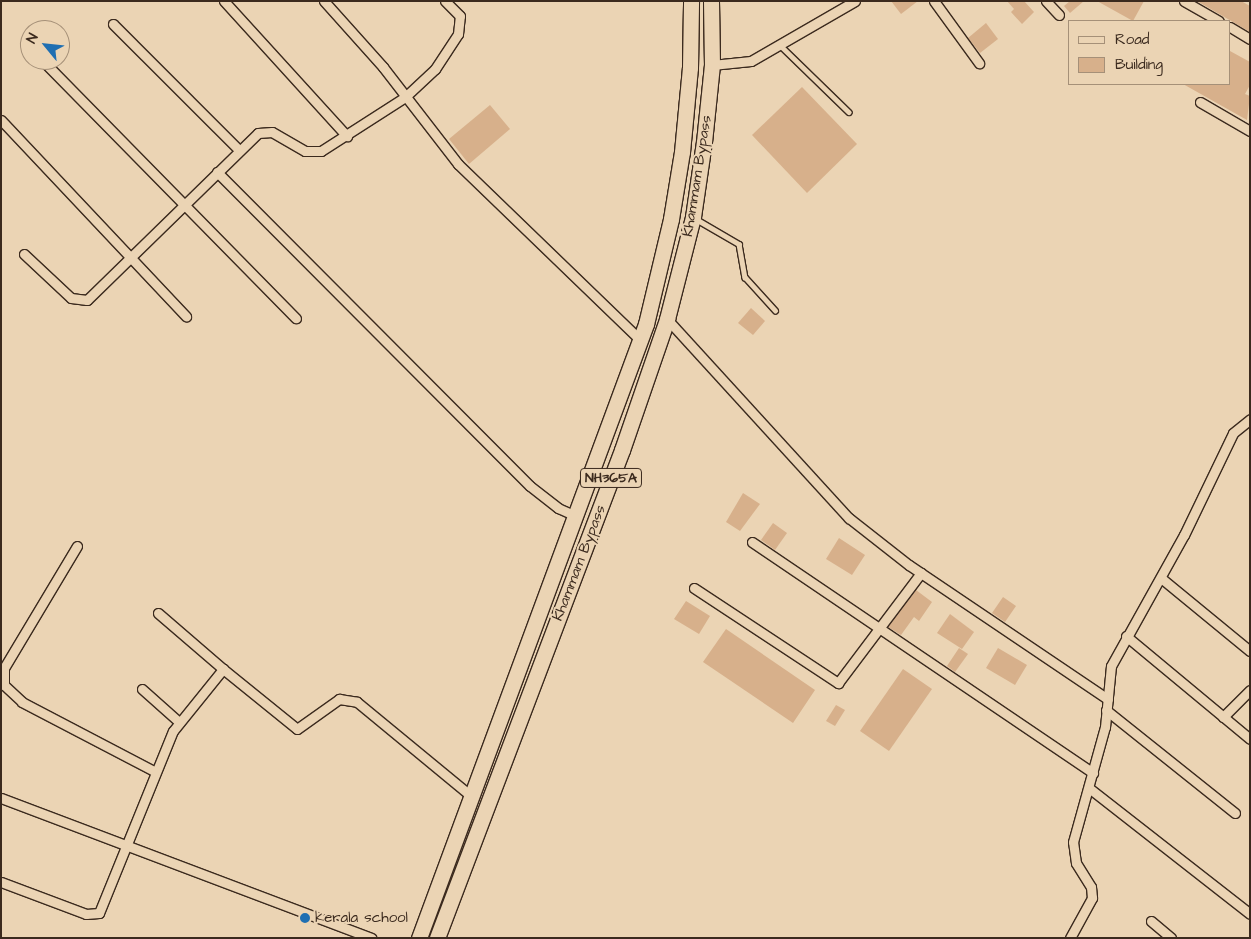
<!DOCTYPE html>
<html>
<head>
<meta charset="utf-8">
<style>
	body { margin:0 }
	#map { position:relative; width:1251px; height:939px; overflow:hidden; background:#ebd4b4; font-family:"Architects Daughter",sans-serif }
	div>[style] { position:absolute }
	.building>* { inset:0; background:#d7b08b }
	.roads { filter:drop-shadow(1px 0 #3b2a1e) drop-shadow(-1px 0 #3b2a1e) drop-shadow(0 1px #3b2a1e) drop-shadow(0 -1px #3b2a1e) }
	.service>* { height:4.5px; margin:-2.25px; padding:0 2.25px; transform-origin:2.25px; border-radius:2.25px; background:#ebd4b4 }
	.minor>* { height:9px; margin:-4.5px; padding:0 4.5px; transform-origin:4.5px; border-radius:4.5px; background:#ebd4b4 }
	.trunk>* { height:15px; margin:-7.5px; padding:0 7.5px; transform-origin:7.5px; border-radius:7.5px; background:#ebd4b4 }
	.dots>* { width:14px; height:14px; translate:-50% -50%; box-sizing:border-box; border:2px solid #ebd4b4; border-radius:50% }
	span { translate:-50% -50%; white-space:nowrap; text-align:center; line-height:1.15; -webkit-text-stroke:4px #ebd4b4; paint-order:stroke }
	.shield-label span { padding:1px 4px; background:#ebd4b4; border:1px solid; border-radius:4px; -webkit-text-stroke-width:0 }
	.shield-label { font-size:14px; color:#3b2a1e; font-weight:700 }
	.street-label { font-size:15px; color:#3b2a1e }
	.poi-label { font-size:15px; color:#3b2a1e }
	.left { translate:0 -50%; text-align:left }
	.frame { position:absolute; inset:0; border:2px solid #3b2a1e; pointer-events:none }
	.legend { position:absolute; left:1068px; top:20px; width:162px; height:65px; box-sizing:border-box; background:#ebd4b4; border:1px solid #a59078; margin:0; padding:6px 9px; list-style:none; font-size:15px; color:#3b2a1e }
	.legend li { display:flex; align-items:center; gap:10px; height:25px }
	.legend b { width:25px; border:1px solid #a59078 }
	.north { position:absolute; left:20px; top:20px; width:50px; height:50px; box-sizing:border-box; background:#ebd4b4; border:1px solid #a59078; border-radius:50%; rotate:298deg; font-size:14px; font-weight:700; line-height:20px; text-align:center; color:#3b2a1e }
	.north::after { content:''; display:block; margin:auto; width:18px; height:22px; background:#1f6fb2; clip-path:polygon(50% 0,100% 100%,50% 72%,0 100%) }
</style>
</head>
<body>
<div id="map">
	<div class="building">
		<div style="clip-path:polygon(891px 1px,918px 1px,901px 14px)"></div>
		<div style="clip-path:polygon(1007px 1px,1024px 1px,1034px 12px,1022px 24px,1011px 12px,1014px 9px)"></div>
		<div style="clip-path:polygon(1070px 1px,1084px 1px,1070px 13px,1064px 6px)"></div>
		<div style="clip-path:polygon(1097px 1px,1144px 1px,1133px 21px)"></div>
		<div style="clip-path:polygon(1197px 1px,1241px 1px,1250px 6px,1250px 32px)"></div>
		<div style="clip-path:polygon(986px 23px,998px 39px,980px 53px,968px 38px)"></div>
		<div style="clip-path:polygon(1230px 51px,1250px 62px,1250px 85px,1245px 94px,1250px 96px,1247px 120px,1183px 84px,1230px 84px)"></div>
		<div style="clip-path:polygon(802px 87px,857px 144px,807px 193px,752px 135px)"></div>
		<div style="clip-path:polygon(490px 105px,510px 129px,469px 164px,449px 139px)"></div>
		<div style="clip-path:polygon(751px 308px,765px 321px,753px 335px,738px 323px)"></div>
		<div style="clip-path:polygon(743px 493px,760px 504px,740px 531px,726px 522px)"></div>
		<div style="clip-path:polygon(773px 523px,787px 533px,775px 550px,761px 540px)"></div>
		<div style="clip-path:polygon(839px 538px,865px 555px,852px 575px,826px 559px)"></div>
		<div style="clip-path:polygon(916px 590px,932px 602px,919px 621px,914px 617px,901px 635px,888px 627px)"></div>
		<div style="clip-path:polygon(1003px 597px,1016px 606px,1005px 622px,992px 613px)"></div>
		<div style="clip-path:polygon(686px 601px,710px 616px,699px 634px,674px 619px)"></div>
		<div style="clip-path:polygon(950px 614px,974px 632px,962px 649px,937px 633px)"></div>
		<div style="clip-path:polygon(726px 629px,815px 690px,793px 723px,703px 662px)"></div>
		<div style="clip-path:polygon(959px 648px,968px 654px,955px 672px,947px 666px)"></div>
		<div style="clip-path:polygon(998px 648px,1027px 665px,1015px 685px,986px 668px)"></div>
		<div style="clip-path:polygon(903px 669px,932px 689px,889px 751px,860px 731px)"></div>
		<div style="clip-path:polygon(836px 705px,845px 710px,835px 726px,826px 721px)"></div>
	</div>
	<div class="roads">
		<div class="service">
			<div style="left:780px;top:45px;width:96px;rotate:44.2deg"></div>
			<div style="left:696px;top:219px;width:50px;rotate:30.2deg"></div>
			<div style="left:739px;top:244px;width:34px;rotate:80deg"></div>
			<div style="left:745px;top:277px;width:45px;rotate:47.7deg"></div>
		</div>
		<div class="minor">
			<div style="left:224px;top:1px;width:183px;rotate:47.7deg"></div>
			<div style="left:324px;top:1px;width:89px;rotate:48.2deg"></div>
			<div style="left:383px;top:67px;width:123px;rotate:52.3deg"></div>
			<div style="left:458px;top:164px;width:253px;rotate:44deg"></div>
			<div style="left:934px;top:1px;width:77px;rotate:54deg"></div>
			<div style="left:1046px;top:1px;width:19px;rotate:47deg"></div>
			<div style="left:1184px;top:1px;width:40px;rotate:29.7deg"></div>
			<div style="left:113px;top:24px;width:178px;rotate:45deg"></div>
			<div style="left:1230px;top:27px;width:23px;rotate:31deg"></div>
			<div style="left:45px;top:63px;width:358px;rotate:45.5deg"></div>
			<div style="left:712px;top:65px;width:39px;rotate:-6deg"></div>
			<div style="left:751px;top:61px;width:120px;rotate:-30deg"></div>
			<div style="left:1200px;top:102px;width:58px;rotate:30.1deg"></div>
			<div style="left:1px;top:120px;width:270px;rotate:46.7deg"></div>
			<div style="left:217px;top:172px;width:443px;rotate:45.1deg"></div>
			<div style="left:530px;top:486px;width:36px;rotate:38deg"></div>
			<div style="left:558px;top:508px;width:20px;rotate:24deg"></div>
			<div style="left:24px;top:254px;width:64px;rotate:43.1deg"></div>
			<div style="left:71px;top:298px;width:16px;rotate:7deg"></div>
			<div style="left:87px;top:300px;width:239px;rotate:-44.3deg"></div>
			<div style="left:258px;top:133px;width:14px;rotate:-4deg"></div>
			<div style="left:272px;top:132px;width:38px;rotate:30deg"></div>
			<div style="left:305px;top:151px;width:16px"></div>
			<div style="left:321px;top:151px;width:100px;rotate:-32.7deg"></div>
			<div style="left:405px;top:97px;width:41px;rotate:-43deg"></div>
			<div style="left:435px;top:69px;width:42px;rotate:-56.7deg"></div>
			<div style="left:458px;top:34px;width:18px;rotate:-84deg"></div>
			<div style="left:460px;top:16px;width:21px;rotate:-135deg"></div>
			<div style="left:667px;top:319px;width:270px;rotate:47.6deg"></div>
			<div style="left:849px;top:518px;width:76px;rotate:38.1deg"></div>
			<div style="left:909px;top:565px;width:240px;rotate:34deg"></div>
			<div style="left:752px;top:542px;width:412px;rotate:34.1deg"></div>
			<div style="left:77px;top:546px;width:142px;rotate:120.9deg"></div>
			<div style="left:4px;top:668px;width:17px;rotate:90deg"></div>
			<div style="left:4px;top:685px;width:25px;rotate:43deg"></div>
			<div style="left:22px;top:702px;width:149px;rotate:27.6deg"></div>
			<div style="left:1161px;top:578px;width:115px;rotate:39.4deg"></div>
			<div style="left:694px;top:588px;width:173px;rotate:33.4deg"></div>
			<div style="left:838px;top:683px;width:138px;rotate:-53deg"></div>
			<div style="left:158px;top:613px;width:86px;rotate:40.7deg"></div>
			<div style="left:1126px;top:636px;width:161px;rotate:39.7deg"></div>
			<div style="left:142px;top:689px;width:50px;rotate:41.7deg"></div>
			<div style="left:1106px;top:710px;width:165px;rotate:38.6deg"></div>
			<div style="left:1223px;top:717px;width:38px;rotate:-45deg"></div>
			<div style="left:1089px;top:788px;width:204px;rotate:38deg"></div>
			<div style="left:1px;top:798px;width:396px;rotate:20.7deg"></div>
			<div style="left:1px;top:882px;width:91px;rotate:20.6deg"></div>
			<div style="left:86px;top:914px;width:13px;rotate:-4deg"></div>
			<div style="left:99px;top:913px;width:196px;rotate:-67.9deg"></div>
			<div style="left:173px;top:731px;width:80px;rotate:-51.1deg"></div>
			<div style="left:223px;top:669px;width:95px;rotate:39deg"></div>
			<div style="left:297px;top:729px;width:52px;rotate:-35.5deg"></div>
			<div style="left:339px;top:699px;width:18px;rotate:9deg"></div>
			<div style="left:357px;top:702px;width:148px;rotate:39.5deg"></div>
			<div style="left:1151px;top:921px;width:26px;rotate:40deg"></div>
			<div style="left:1070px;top:938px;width:46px;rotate:-61.2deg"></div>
			<div style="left:1092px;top:898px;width:11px;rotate:-95deg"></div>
			<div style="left:1091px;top:887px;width:28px;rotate:-122deg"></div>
			<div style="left:1076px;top:863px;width:21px;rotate:-98deg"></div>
			<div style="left:1073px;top:842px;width:119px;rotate:-74.5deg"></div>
			<div style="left:1105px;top:727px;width:61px;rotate:-84.4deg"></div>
			<div style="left:1111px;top:666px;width:150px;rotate:-60.9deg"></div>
			<div style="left:1184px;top:535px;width:113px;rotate:-64.3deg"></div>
			<div style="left:1233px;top:433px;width:22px;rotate:-39deg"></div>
		</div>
		<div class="trunk">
			<div style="left:419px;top:938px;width:655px;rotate:-69.71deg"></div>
			<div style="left:646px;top:324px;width:108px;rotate:-76.6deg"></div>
			<div style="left:671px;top:219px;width:68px;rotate:-80.7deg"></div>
			<div style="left:682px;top:152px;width:84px;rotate:-84.6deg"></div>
			<div style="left:690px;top:68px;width:67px;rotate:-89.1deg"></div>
			<div style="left:437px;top:938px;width:522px;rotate:-69.24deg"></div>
			<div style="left:622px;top:450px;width:139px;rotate:-71deg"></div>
			<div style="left:667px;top:319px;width:105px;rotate:-75.7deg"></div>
			<div style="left:693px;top:217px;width:76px;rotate:-81.7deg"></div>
			<div style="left:704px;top:142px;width:77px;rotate:-84.1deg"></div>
			<div style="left:712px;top:65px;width:64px;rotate:-90.9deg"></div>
		</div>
	</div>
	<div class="dots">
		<div style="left:305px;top:918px;background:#1f6fb2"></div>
	</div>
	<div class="shield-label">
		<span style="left:611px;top:478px">NH365A</span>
	</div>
	<div class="street-label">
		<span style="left:697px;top:176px;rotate:-81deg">Khammam Bypass</span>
		<span style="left:579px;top:563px;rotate:-69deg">Khammam Bypass</span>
	</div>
	<div class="poi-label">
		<span class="left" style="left:315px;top:918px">kerala school</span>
	</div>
	<div class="frame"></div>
	<ul class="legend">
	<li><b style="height:6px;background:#ebd4b4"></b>Road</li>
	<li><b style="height:14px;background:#d7b08b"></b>Building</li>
	</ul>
	<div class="north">N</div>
</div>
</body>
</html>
